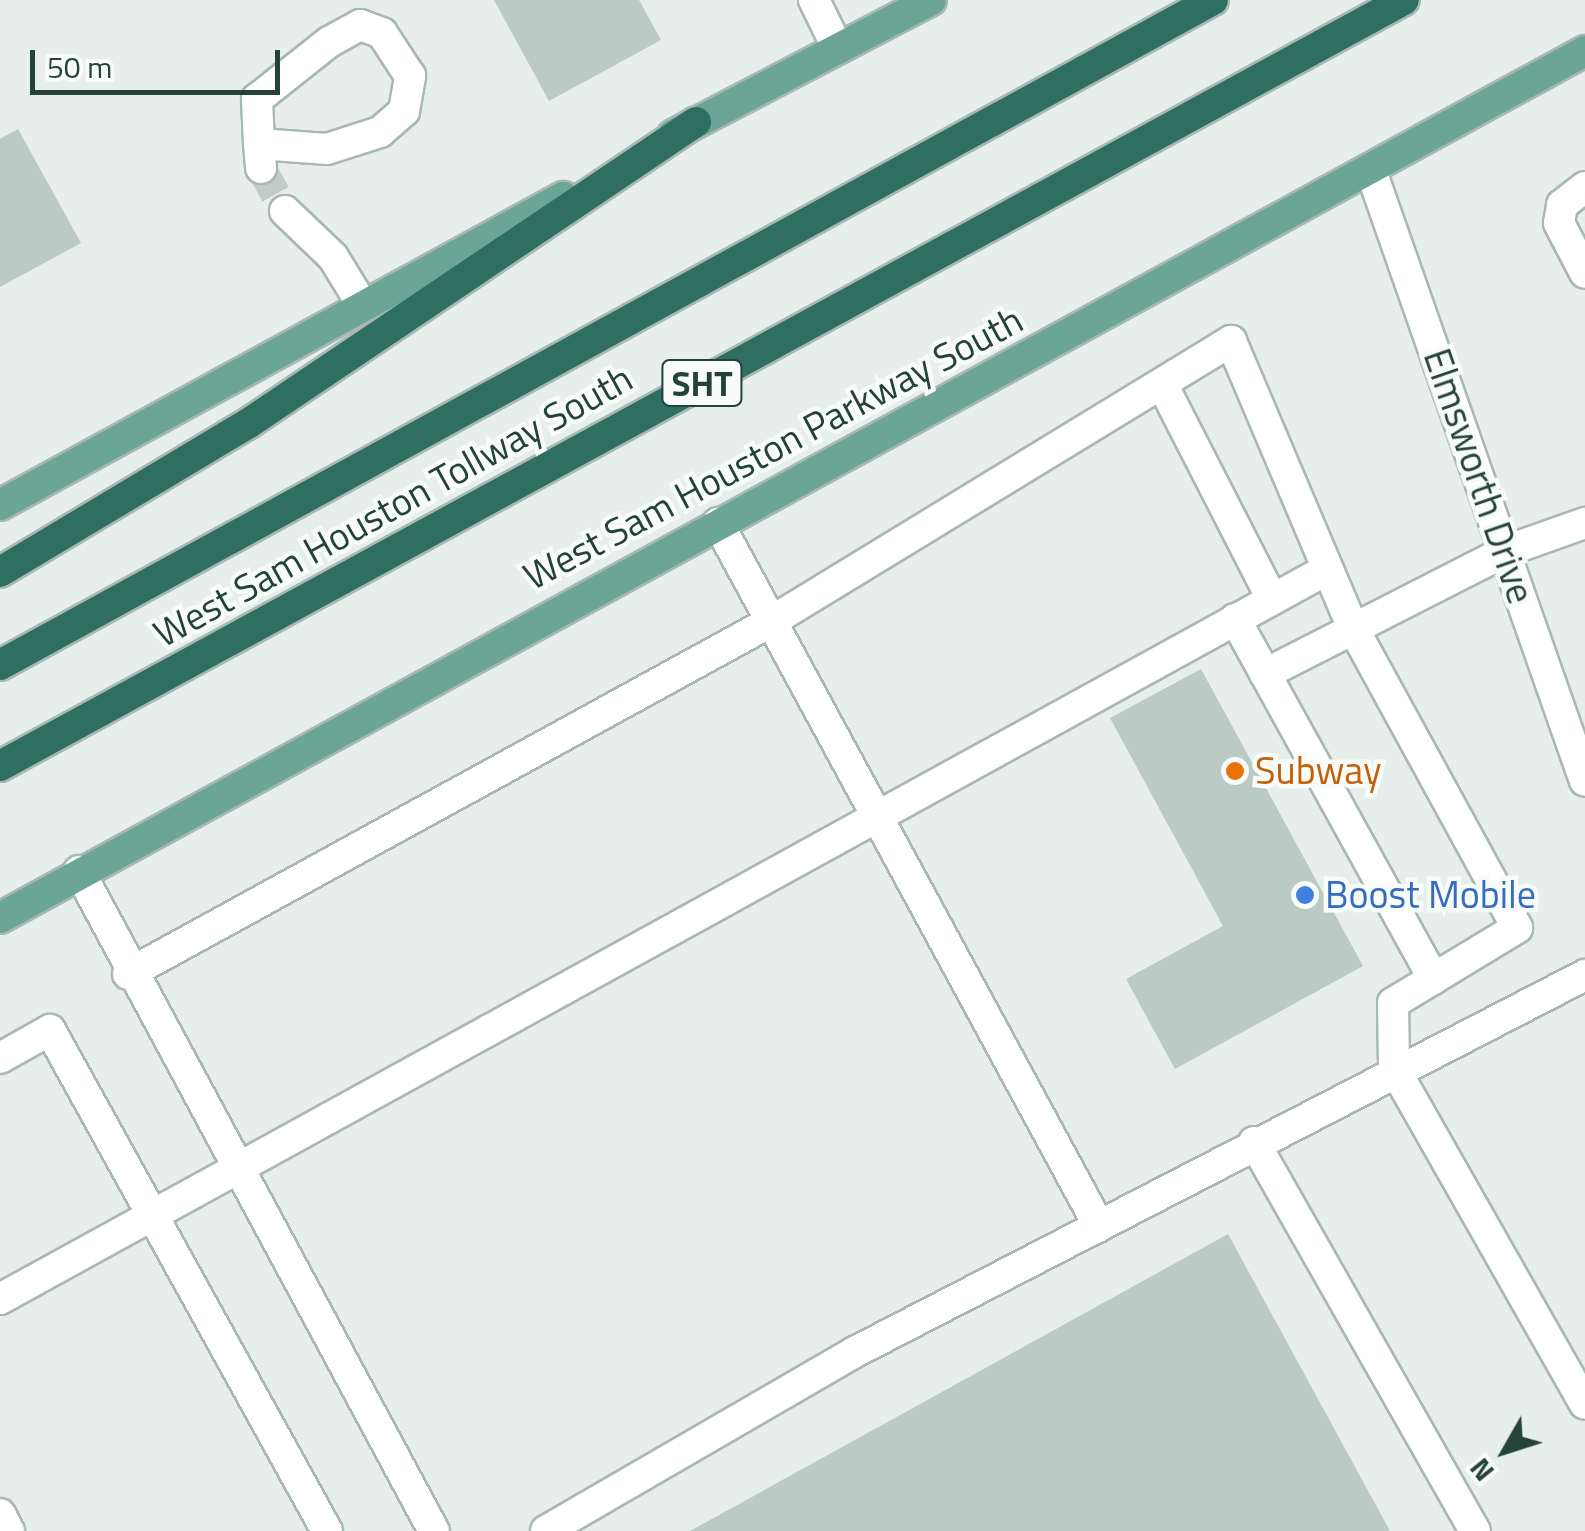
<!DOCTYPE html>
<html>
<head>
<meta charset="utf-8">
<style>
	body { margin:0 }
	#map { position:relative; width:1585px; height:1531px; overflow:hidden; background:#e6efeb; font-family:"Titillium Web",sans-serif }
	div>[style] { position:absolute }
	.building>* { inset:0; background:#bbcac4 }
	.minor-tunnel>* { height:30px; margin-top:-15px; transform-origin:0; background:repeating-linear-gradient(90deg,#bfccc8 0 30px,transparent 0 45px) }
	.roads { filter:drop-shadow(2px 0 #a8b8b2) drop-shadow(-2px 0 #a8b8b2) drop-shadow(0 2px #a8b8b2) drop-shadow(0 -2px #a8b8b2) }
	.minor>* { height:30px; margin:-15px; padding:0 15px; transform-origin:15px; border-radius:15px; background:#fff }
	.major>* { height:30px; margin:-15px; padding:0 15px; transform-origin:15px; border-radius:15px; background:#6aa596 }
	.highway>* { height:30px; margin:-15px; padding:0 15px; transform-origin:15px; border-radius:15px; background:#2f6f62 }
	.dots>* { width:28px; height:28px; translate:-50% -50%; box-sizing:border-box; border:5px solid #f7fbf9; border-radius:50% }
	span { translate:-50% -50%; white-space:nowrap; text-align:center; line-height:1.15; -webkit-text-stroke:9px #f7fbf9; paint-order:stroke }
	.shield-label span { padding:2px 8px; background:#f7fbf9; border:2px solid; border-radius:8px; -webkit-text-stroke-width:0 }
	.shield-label { font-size:35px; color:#24423a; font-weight:700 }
	.street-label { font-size:38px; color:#24423a }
	.food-label { font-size:38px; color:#c56008 }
	.left { translate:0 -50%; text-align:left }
	.shop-label { font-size:38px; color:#366cbe }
	.north { position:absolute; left:1455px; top:1401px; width:100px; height:100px; -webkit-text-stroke:8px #f7fbf9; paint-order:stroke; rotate:231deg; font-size:28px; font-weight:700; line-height:40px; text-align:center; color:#24423a }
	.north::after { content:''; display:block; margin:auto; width:35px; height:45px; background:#24423a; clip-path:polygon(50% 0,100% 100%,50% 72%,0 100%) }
	.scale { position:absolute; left:30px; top:50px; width:250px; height:45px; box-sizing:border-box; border:5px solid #24423a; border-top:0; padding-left:12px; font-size:30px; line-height:35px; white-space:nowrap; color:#24423a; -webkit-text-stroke:8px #f7fbf9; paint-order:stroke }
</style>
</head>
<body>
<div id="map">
	<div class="building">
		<div style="clip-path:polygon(494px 0,639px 0,661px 40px,549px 101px)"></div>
		<div style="clip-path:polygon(18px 129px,81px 243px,0 287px,0 139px)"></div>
		<div style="clip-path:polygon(1201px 669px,1363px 966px,1175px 1069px,1126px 979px,1223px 926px,1110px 718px)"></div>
		<div style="clip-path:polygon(1228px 1234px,1390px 1531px,690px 1531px)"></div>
	</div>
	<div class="minor-tunnel">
		<div style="left:261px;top:168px;width:49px;rotate:60.8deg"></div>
	</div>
	<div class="roads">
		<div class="minor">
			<div style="left:814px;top:0;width:52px;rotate:63.9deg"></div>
			<div style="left:259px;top:144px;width:68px;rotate:4.2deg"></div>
			<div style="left:327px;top:149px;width:56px;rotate:-17.8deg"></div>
			<div style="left:380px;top:132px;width:32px;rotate:-41deg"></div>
			<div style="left:404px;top:111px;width:36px;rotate:-80deg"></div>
			<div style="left:410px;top:76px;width:51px;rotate:-123.1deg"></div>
			<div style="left:382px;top:33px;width:23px;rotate:-160deg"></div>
			<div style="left:360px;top:25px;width:35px;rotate:151deg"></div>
			<div style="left:329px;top:42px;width:92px;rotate:141.6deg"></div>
			<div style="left:257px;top:99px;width:45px;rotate:87.5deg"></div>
			<div style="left:259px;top:144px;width:24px;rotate:85deg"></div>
			<div style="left:1371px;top:171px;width:646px;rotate:70.67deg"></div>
			<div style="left:1585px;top:187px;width:29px;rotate:142deg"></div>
			<div style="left:1562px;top:205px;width:18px;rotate:99deg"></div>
			<div style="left:1559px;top:223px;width:56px;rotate:62.5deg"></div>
			<div style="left:285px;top:211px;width:66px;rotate:43.8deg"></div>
			<div style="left:333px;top:257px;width:57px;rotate:58.5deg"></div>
			<div style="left:1162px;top:384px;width:242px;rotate:62.9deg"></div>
			<div style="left:718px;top:523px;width:800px;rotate:61.54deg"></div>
			<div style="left:1235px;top:619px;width:411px;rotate:61.1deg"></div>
			<div style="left:1265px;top:674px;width:271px;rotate:-27deg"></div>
			<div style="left:1506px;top:551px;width:84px;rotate:-19.5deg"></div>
			<div style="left:79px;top:871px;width:749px;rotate:61.73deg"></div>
			<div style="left:128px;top:974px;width:734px;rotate:-28.73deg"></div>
			<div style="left:772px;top:621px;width:538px;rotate:-31.38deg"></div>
			<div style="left:1231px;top:341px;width:310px;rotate:67deg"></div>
			<div style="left:1352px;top:626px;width:344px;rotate:61.3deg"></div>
			<div style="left:1517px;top:928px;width:145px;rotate:148.8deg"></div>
			<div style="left:1393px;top:1003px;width:65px;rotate:89.1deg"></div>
			<div style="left:1394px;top:1068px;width:386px;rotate:60.4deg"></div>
			<div style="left:0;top:1058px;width:57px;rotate:-29.2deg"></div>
			<div style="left:50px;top:1030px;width:572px;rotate:61.06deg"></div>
			<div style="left:1254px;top:1142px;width:447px;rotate:60.4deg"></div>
			<div style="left:0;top:1299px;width:1515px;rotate:-28.8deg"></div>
			<div style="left:0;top:1514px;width:19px;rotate:62deg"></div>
			<div style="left:546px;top:1531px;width:355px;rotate:-30.1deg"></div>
			<div style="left:853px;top:1353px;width:824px;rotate:-27.31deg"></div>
		</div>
		<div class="major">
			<div style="left:673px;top:135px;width:291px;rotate:-27.6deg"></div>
			<div style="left:0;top:505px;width:642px;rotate:-28.68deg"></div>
			<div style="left:0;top:918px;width:1807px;rotate:-28.68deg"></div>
		</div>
		<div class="highway">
			<div style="left:0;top:572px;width:290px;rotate:-30.9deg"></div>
			<div style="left:249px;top:423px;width:539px;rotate:-33.96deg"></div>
			<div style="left:0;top:665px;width:1383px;rotate:-28.73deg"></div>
			<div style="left:0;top:766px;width:1599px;rotate:-28.62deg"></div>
		</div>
	</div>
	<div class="dots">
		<div style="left:1235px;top:771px;background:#e8710a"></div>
		<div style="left:1305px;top:895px;background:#3f7fe0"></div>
	</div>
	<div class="shield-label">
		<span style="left:702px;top:383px">SHT</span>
	</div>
	<div class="street-label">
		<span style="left:773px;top:448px;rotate:-28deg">West Sam Houston Parkway South</span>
		<span style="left:1479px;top:476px;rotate:71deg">Elmsworth Drive</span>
		<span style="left:393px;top:506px;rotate:-29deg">West Sam Houston Tollway South</span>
	</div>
	<div class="food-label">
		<span class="left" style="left:1255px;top:771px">Subway</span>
	</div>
	<div class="shop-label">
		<span class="left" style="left:1325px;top:895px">Boost Mobile</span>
	</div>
	<div class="north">N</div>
	<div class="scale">50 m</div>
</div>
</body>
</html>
